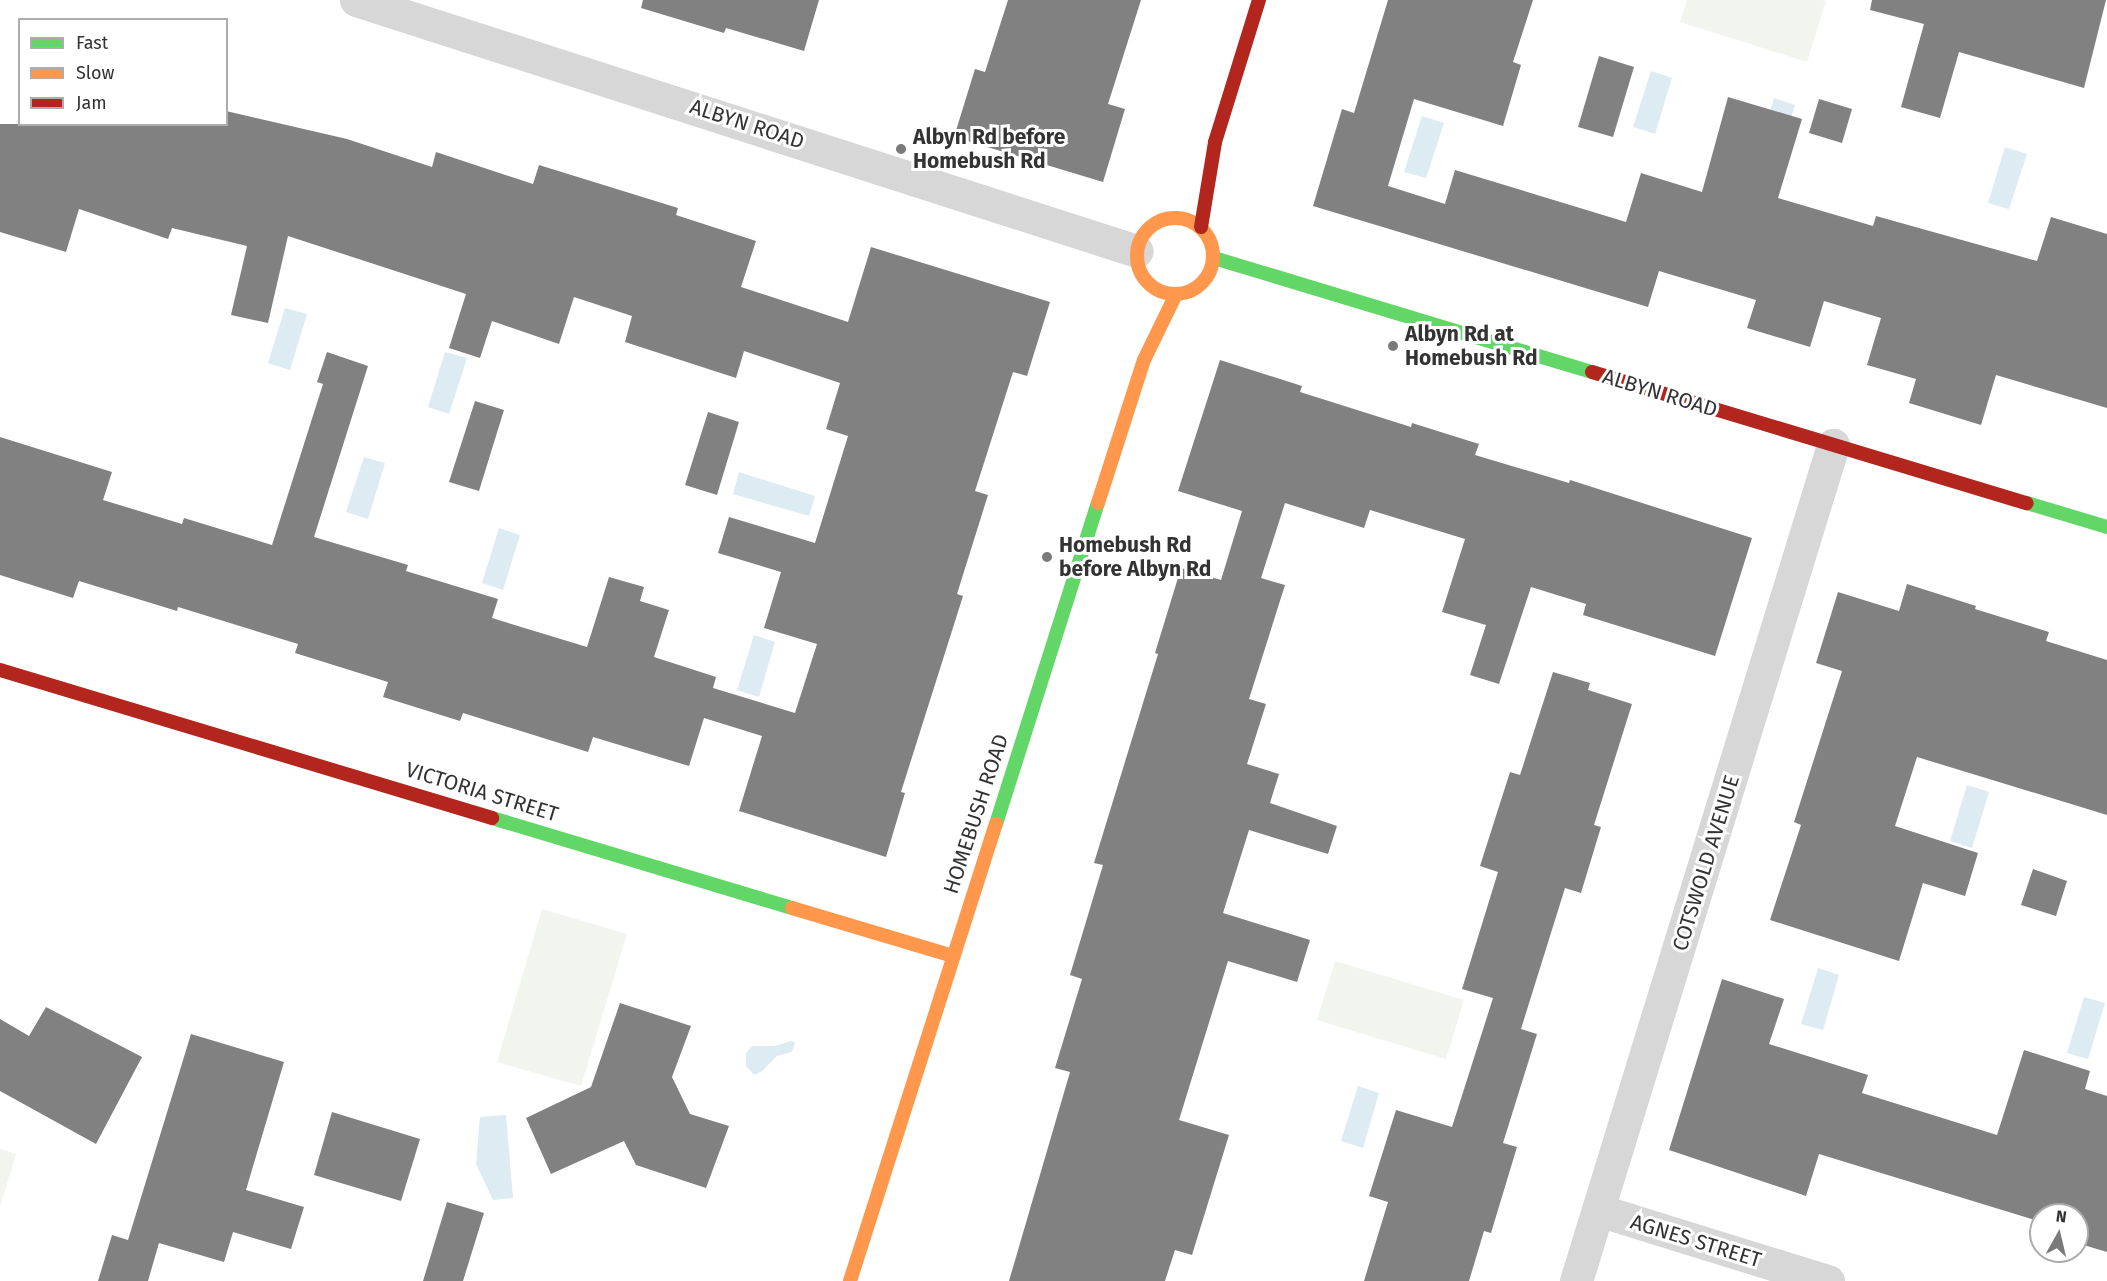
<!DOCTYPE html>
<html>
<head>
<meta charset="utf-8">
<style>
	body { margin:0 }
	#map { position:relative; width:2107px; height:1281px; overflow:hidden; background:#fff; font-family:"Fira Sans",sans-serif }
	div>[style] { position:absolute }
	.green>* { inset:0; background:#f1f5ed }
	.water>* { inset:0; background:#ddebf3 }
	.building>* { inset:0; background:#818181 }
	.street>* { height:33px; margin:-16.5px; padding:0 16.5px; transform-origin:16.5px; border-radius:16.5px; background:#d7d7d7 }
	.fast>* { height:14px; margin:-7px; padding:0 7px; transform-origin:7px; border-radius:7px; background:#63d668 }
	.slow>* { height:14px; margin:-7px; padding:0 7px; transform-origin:7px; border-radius:7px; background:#ff974d }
	.slow>.ring { margin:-7px; padding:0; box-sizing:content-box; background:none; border:14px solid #ff974d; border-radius:50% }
	.jam>* { height:14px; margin:-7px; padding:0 7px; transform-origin:7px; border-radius:7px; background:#b3261e }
	.dots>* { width:16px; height:16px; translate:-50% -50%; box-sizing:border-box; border:3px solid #fff; border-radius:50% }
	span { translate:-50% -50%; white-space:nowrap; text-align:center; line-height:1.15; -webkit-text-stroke:6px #fff; paint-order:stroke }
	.street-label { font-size:21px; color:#333 }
	.poi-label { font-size:21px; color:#333; font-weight:700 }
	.left { translate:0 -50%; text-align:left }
	.legend { position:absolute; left:18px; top:18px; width:210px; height:108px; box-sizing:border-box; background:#fff; border:2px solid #adadad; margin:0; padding:8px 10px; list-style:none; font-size:18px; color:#333 }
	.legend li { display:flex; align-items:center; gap:12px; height:30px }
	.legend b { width:30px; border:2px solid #adadad }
	.north { position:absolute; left:2029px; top:1203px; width:60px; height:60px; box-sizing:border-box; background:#fff; border:2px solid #adadad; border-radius:50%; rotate:8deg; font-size:16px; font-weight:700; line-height:24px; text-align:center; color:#333 }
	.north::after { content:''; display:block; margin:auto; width:21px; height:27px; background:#7a7a7a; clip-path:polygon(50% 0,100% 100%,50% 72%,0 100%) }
</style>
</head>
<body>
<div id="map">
	<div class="green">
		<div style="clip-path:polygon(1687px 0,1821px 0,1826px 1px,1807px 62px,1680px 22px)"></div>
		<div style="clip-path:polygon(542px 909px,627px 934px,581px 1086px,497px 1062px)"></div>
		<div style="clip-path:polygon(1335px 961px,1464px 1000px,1446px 1059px,1317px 1020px)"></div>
		<div style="clip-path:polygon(0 1149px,16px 1154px,0 1207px)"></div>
	</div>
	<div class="water">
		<div style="clip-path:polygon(1651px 71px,1672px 78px,1655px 134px,1633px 127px)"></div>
		<div style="clip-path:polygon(1774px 98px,1795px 105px,1778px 161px,1757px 154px)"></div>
		<div style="clip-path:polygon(1422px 116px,1444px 123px,1426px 178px,1404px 172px)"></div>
		<div style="clip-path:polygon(2005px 147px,2027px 154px,2009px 209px,1988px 203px)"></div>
		<div style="clip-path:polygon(285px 308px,307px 314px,290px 370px,268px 363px)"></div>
		<div style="clip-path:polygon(445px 352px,467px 358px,449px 414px,428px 407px)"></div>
		<div style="clip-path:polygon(364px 457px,385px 463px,368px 519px,346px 512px)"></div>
		<div style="clip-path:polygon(739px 472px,815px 496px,809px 516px,733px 494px)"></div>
		<div style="clip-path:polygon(499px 528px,520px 535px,503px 590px,482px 583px)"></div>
		<div style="clip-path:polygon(754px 635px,775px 642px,759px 697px,737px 690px)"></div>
		<div style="clip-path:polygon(1967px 785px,1989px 792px,1972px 848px,1950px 841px)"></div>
		<div style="clip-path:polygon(1818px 968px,1839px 975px,1823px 1030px,1801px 1024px)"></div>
		<div style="clip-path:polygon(2084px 997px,2105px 1003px,2088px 1059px,2067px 1053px)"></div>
		<div style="clip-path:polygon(791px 1041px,795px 1043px,792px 1052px,777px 1056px,762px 1071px,754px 1075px,746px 1066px,746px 1053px,752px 1046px,775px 1046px)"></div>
		<div style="clip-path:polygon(1358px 1086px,1379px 1093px,1363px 1148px,1341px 1141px)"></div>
		<div style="clip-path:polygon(506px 1115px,513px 1198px,493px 1200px,476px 1164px,480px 1117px)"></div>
	</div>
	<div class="building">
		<div style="clip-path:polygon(643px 0,819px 0,804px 51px,726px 28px,724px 33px,641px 8px)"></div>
		<div style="clip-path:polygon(1008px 0,1141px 0,1108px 104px,1125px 109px,1103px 182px,954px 137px,975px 69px,985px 72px)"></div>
		<div style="clip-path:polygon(1388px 0,1533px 0,1513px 62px,1521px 65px,1503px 126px,1414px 99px,1388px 186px,1445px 204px,1455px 170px,1626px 222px,1641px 173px,1702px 192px,1728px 97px,1802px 119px,1778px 198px,1873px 226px,1876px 216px,2037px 261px,2051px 217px,2107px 234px,2107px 408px,1996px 375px,1981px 425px,1909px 403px,1916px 379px,1867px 365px,1881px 318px,1824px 301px,1810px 347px,1747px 328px,1756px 300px,1659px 271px,1648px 307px,1313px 206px,1342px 109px,1354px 113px)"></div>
		<div style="clip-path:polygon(1872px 0,2106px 0,2084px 88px,1959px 52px,1940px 118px,1901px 107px,1924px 24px,1870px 10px)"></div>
		<div style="clip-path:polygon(1599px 56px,1634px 67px,1613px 137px,1578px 127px)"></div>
		<div style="clip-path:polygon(1819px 99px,1852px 109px,1842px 143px,1809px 133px)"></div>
		<div style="clip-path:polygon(226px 111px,347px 139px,432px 167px,436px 152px,533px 184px,539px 165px,678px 208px,676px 215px,756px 241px,741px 287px,848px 322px,871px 247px,1050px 302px,1027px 376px,1013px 372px,975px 491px,988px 495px,957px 594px,963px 596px,901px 792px,905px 793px,886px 857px,739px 811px,762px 736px,704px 718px,689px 766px,593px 737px,588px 752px,463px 713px,460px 721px,383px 697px,388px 682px,295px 653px,298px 644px,178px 607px,177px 611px,79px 581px,73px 598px,0 575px,0 437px,112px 472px,103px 500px,182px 524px,184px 518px,272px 545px,323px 384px,317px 382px,327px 352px,368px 366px,314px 537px,408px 565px,406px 571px,498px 599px,492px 618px,587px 647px,609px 577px,644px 587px,640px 601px,669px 610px,654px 657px,716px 677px,713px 688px,795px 713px,817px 644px,764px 628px,781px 572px,718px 553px,729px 517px,815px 543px,848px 436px,826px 429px,840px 383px,744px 351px,736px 378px,625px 342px,632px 316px,574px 297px,559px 344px,492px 321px,480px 358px,449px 348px,466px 294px,288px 236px,268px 323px,231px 315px,247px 246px,172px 228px,168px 239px,79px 209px,66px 252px,0 232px,0 124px,226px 124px)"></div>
		<div style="clip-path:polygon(1220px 360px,1302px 386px,1300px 392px,1411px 427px,1412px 423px,1479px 444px,1475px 455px,1569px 483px,1570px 480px,1752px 538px,1715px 656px,1583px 615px,1586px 604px,1531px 587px,1499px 684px,1470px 675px,1486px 625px,1442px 612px,1465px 539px,1370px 510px,1364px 528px,1285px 503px,1261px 578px,1285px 585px,1249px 699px,1266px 704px,1247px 764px,1279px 774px,1270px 803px,1337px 826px,1328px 854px,1249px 830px,1223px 913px,1310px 940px,1297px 982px,1228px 961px,1179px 1120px,1229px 1135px,1192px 1255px,1175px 1250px,1165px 1281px,1009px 1281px,1070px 1072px,1055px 1068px,1082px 979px,1070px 975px,1103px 865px,1094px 863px,1158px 654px,1155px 653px,1181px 568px,1221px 580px,1242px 511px,1178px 491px)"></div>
		<div style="clip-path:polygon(475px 401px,504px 410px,479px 491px,449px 482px)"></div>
		<div style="clip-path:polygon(708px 412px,739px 422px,717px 495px,685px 485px)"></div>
		<div style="clip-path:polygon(1907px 584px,1976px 606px,1975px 609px,2049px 632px,2046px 641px,2107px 660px,2107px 815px,1917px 757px,1895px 826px,1978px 853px,1965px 896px,1923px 883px,1899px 961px,1770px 920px,1801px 825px,1794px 822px,1842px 671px,1816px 663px,1838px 592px,1899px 611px)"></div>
		<div style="clip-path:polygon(1553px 672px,1590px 683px,1588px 690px,1632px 704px,1594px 825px,1601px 827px,1581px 893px,1565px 888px,1521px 1029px,1537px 1034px,1503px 1143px,1517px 1147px,1491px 1233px,1484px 1231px,1469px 1281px,1364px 1281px,1388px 1202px,1369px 1196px,1396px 1110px,1452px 1127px,1493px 998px,1462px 989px,1498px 872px,1480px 866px,1510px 772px,1520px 775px)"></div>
		<div style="clip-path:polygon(2033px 869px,2067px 881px,2056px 916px,2021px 905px)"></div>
		<div style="clip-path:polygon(1722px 979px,1784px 999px,1769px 1044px,1868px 1075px,1862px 1093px,1997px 1135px,2024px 1050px,2090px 1071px,2085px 1089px,2107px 1096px,2107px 1252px,2077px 1243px,2077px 1215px,2041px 1215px,2041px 1222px,1819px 1154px,1806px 1196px,1669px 1150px)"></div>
		<div style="clip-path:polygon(620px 1003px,691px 1026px,672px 1077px,690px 1114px,729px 1126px,706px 1188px,636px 1165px,624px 1141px,551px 1174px,526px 1118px,591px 1087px)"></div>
		<div style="clip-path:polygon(46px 1007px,142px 1057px,96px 1144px,0 1091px,0 1019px,29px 1036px)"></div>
		<div style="clip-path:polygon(191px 1034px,284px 1062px,246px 1190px,304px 1207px,291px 1249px,233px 1232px,224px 1262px,159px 1243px,148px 1281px,98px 1281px,112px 1235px,128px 1240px)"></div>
		<div style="clip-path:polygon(332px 1112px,420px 1139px,401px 1201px,314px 1175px)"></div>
		<div style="clip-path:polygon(447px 1202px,484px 1213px,463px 1281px,423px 1281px)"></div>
	</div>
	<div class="street">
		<div style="left:356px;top:0;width:820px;rotate:17.82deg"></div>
		<div style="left:1598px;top:1210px;width:241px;rotate:17.2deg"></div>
		<div style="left:1576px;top:1281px;width:875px;rotate:-72.91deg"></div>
	</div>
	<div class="fast">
		<div style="left:1214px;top:258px;width:395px;rotate:16.8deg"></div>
		<div style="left:2027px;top:503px;width:84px;rotate:16.7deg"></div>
		<div style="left:492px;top:818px;width:313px;rotate:16.7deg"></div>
		<div style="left:996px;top:824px;width:337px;rotate:-72.4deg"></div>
	</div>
	<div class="slow">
		<div class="ring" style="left:1137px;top:218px;width:62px;height:62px"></div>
		<div style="left:1098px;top:503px;width:150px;rotate:-72.2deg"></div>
		<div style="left:1144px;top:360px;width:73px;rotate:-64.1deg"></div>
		<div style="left:792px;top:908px;width:168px;rotate:16.6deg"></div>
		<div style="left:850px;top:1281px;width:480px;rotate:-72.3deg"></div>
	</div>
	<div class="jam">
		<div style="left:1201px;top:227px;width:86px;rotate:-80.6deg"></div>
		<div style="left:1215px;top:142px;width:149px;rotate:-72.8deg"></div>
		<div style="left:1592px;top:372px;width:454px;rotate:16.8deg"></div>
		<div style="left:0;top:670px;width:514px;rotate:16.74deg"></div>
	</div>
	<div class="dots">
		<div style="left:901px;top:149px;background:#7a7a7a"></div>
		<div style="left:1393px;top:346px;background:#7a7a7a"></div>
		<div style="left:1047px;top:557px;background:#7a7a7a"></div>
	</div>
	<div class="street-label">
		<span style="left:747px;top:124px;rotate:18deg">ALBYN ROAD</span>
		<span style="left:1660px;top:393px;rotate:17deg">ALBYN ROAD</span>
		<span style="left:482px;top:792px;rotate:17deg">VICTORIA STREET</span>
		<span style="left:976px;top:814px;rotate:-72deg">HOMEBUSH ROAD</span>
		<span style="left:1706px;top:863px;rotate:-73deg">COTSWOLD AVENUE</span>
		<span style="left:1696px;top:1241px;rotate:17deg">AGNES STREET</span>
	</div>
	<div class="poi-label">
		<span class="left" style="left:913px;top:149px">Albyn Rd before<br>Homebush Rd</span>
		<span class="left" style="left:1405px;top:346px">Albyn Rd at<br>Homebush Rd</span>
		<span class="left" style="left:1059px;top:557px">Homebush Rd<br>before Albyn Rd</span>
	</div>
	<ul class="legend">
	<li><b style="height:8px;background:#63d668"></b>Fast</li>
	<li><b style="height:8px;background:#ff974d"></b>Slow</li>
	<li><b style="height:8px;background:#b3261e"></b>Jam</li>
	</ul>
	<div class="north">N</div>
</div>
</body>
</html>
